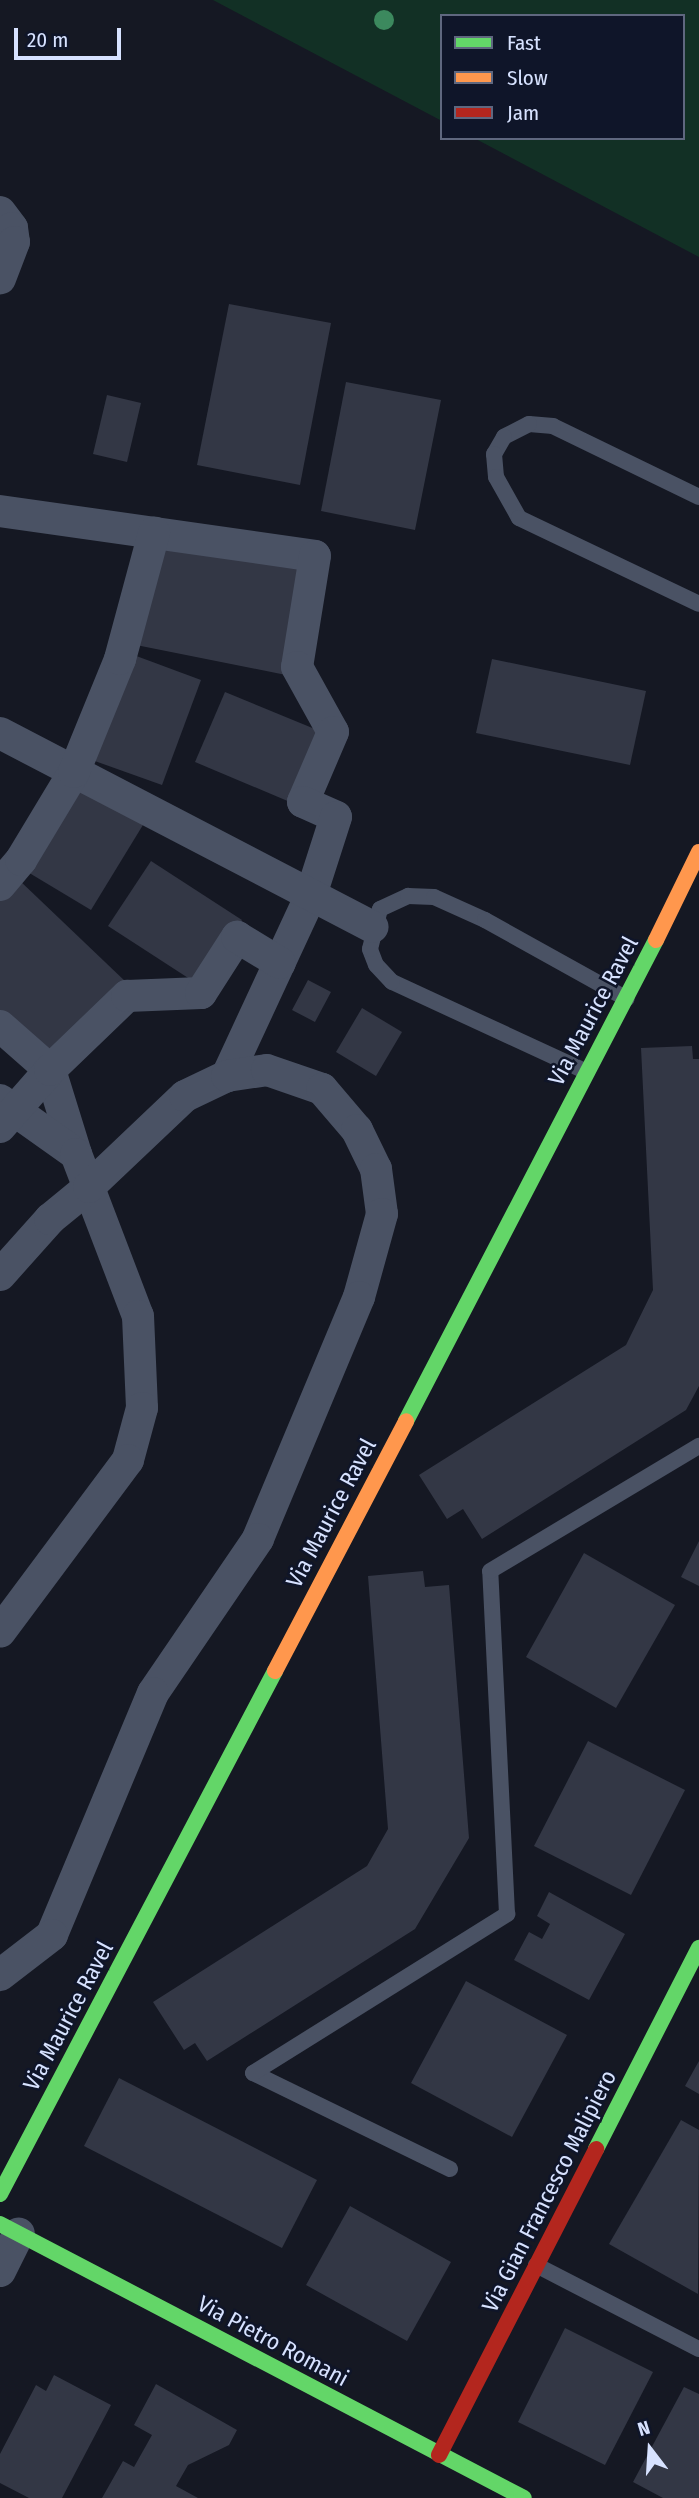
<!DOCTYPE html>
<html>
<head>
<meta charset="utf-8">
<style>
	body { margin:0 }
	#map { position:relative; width:699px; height:2498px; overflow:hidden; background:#151823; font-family:"Fira Sans Condensed",sans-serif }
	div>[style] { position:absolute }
	.green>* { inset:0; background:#123025 }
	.building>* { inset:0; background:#333745 }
	.lane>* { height:16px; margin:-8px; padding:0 8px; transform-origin:8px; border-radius:8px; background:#4a5264 }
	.street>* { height:32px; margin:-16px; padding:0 16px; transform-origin:16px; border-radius:16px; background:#4a5264 }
	.fast>* { height:16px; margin:-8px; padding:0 8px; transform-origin:8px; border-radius:8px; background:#63d668 }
	.slow>* { height:16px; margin:-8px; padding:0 8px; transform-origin:8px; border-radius:8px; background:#ff974d }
	.jam>* { height:16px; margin:-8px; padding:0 8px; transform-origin:8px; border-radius:8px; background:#b3261e }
	.trees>* { width:20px; height:20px; margin:-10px; border-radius:50%; background:#3c895e }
	span { translate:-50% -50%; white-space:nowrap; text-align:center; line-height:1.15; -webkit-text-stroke:5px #0f1529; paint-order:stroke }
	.street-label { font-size:23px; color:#d7e2ff }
	.legend { position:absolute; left:440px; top:14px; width:245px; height:126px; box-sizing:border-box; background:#0f1529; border:2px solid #5f677f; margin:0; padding:9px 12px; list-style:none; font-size:21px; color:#d7e2ff }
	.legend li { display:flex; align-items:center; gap:14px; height:35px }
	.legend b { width:35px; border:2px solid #5f677f }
	.north { position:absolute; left:615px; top:2414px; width:70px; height:70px; -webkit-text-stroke:5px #0f1529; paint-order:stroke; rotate:343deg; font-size:19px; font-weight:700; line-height:28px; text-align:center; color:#d7e2ff }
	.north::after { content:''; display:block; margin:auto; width:24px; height:32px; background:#d7e2ff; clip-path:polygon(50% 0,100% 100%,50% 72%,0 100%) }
	.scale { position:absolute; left:14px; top:28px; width:107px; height:32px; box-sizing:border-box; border:4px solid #d7e2ff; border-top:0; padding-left:9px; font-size:21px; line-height:24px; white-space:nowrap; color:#d7e2ff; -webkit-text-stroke:5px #0f1529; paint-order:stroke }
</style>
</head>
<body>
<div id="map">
	<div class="green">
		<div style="clip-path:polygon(213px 0,699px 0,699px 257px,474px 138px,683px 138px,683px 16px,442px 16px,442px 121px)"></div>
	</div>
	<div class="building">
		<div style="clip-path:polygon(229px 304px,331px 323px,300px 485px,197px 465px)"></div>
		<div style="clip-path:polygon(346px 382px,441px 400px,415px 530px,321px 511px)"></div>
		<div style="clip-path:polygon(107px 395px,141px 403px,127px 462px,93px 454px)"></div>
		<div style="clip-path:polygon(158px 536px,309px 566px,286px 675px,136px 645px)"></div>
		<div style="clip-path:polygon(131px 654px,201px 680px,162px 785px,92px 760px)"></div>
		<div style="clip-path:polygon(492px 659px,646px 691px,630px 765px,476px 733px)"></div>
		<div style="clip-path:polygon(225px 692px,327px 734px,297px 805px,195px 762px)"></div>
		<div style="clip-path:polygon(80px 781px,146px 820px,91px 910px,26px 871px)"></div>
		<div style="clip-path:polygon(151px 861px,242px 920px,199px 985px,108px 926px)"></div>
		<div style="clip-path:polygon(18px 879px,127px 983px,48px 1065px,0 1019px,0 897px)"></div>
		<div style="clip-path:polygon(308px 980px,331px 992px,315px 1022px,292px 1010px)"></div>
		<div style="clip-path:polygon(362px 1008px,402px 1032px,376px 1076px,336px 1052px)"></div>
		<div style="clip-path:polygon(692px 1046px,693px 1059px,699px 1059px,699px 1386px,686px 1410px,482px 1539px,463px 1509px,447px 1519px,419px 1475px,626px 1345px,653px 1290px,641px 1048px)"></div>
		<div style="clip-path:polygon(699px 1541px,699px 1586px,681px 1577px)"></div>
		<div style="clip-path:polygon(584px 1553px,675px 1605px,616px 1708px,526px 1657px)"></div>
		<div style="clip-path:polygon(423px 1571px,425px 1587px,449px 1585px,469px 1838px,415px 1929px,207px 2061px,195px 2043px,184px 2050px,153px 2002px,367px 1866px,388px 1829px,368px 1576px)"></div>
		<div style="clip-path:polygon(588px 1741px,685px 1790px,631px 1895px,534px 1846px)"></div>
		<div style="clip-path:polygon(549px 1892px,625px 1934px,589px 2000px,514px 1960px,529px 1932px,542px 1939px,550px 1924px,537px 1916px)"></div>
		<div style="clip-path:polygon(466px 1981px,567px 2035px,512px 2137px,411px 2083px)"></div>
		<div style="clip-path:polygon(699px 2061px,699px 2094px,685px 2086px)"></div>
		<div style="clip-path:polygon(119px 2078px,317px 2180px,282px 2248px,84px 2146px)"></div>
		<div style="clip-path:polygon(681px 2120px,699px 2130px,698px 2294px,609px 2244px)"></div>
		<div style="clip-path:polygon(350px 2206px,451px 2262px,407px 2341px,306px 2285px)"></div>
		<div style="clip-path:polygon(565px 2328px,653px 2372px,605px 2465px,518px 2422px)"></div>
		<div style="clip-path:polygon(54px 2375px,111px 2405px,62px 2498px,29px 2498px,0 2483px,0 2454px,36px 2385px,46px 2391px)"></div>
		<div style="clip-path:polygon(156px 2384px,237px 2430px,229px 2445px,188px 2465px,176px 2486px,198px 2498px,102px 2498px,123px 2461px,134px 2467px,152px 2435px,134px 2425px)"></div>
		<div style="clip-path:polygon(684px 2387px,699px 2394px,699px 2498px,663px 2498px,633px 2482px)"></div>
	</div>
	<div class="lane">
		<div style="left:699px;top:497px;width:162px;rotate:-154.1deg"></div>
		<div style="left:553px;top:426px;width:24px;rotate:-175deg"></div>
		<div style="left:529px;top:424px;width:28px;rotate:153deg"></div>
		<div style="left:504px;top:437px;width:20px;rotate:120deg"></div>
		<div style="left:494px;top:454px;width:23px;rotate:85deg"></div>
		<div style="left:496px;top:477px;width:47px;rotate:60.7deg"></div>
		<div style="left:519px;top:518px;width:199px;rotate:25.5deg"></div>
		<div style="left:587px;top:1072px;width:215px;rotate:-155.2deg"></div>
		<div style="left:392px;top:982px;width:23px;rotate:-133deg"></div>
		<div style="left:376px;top:965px;width:17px;rotate:-111deg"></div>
		<div style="left:370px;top:949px;width:41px;rotate:-76deg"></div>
		<div style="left:380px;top:909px;width:31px;rotate:-25deg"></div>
		<div style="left:408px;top:896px;width:26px;rotate:2deg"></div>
		<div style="left:434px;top:897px;width:56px;rotate:24.3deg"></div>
		<div style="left:485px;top:920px;width:162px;rotate:29.1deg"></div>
		<div style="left:450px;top:2169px;width:219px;rotate:-154deg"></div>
		<div style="left:253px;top:2073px;width:300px;rotate:-32deg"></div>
		<div style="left:507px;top:1914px;width:343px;rotate:-92.8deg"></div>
		<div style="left:490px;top:1571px;width:244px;rotate:-30.9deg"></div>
		<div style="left:536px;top:2265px;width:183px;rotate:27.3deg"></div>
	</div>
	<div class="street">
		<div style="left:0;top:212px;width:20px;rotate:53deg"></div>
		<div style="left:12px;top:228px;width:14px;rotate:82deg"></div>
		<div style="left:14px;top:242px;width:39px;rotate:111deg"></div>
		<div style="left:0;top:511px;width:318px;rotate:8.1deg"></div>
		<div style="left:315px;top:556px;width:112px;rotate:99.2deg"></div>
		<div style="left:297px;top:667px;width:74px;rotate:61deg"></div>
		<div style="left:333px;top:732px;width:76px;rotate:113.2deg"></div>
		<div style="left:303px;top:802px;width:36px;rotate:24deg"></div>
		<div style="left:336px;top:817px;width:82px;rotate:107.8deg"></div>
		<div style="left:311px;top:895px;width:200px;rotate:114.9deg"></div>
		<div style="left:0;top:733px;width:420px;rotate:27.5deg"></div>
		<div style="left:0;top:885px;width:33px;rotate:-50deg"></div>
		<div style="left:21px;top:860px;width:103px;rotate:-58.9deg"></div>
		<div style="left:74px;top:772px;width:122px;rotate:-67.8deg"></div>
		<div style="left:120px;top:659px;width:131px;rotate:-74.9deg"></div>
		<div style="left:0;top:1026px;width:67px;rotate:41.3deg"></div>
		<div style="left:50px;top:1070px;width:88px;rotate:72.8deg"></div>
		<div style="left:0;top:1100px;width:93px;rotate:35.4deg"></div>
		<div style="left:76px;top:1154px;width:173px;rotate:69.1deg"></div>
		<div style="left:138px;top:1316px;width:92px;rotate:87.5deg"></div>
		<div style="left:142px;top:1408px;width:54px;rotate:105.1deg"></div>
		<div style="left:128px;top:1460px;width:214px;rotate:126.7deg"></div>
		<div style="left:0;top:1127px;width:76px;rotate:-48.7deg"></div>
		<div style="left:50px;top:1070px;width:107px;rotate:-43.9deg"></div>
		<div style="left:127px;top:996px;width:74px;rotate:-2.3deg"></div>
		<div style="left:201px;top:993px;width:67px;rotate:-57.3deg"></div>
		<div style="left:237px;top:937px;width:50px;rotate:31.2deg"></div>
		<div style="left:0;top:1275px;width:75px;rotate:-48.2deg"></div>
		<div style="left:50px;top:1219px;width:50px;rotate:-39.4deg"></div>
		<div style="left:89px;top:1187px;width:132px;rotate:-43.5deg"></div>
		<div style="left:185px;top:1096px;width:47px;rotate:-25.5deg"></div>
		<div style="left:227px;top:1076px;width:40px;rotate:-8.5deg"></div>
		<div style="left:267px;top:1070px;width:58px;rotate:19.1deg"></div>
		<div style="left:322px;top:1089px;width:54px;rotate:49.5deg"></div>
		<div style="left:357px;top:1130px;width:43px;rotate:64deg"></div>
		<div style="left:376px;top:1169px;width:45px;rotate:82.4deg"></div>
		<div style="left:382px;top:1214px;width:86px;rotate:105.5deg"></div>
		<div style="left:359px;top:1297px;width:262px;rotate:112.7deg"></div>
		<div style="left:258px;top:1539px;width:186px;rotate:124.3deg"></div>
		<div style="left:153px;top:1693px;width:262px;rotate:112.7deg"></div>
		<div style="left:52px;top:1935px;width:66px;rotate:142.4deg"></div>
		<div style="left:0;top:2271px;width:42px;rotate:-63.4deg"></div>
	</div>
	<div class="fast">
		<div style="left:406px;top:1421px;width:542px;rotate:-62.54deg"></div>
		<div style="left:596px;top:2149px;width:226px;rotate:-62.9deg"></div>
		<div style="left:0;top:2194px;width:591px;rotate:-62.26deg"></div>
		<div style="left:0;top:2224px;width:591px;rotate:27.61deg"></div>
	</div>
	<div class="slow">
		<div style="left:656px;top:940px;width:98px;rotate:-64deg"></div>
		<div style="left:275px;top:1671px;width:282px;rotate:-62.3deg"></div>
	</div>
	<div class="jam">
		<div style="left:439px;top:2455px;width:344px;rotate:-62.8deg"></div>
	</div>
	<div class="trees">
		<div style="left:384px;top:20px"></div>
	</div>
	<div class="street-label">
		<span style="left:593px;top:1011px;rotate:-62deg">Via Maurice Ravel</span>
		<span style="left:331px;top:1513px;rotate:-62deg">Via Maurice Ravel</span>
		<span style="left:68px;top:2016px;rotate:-62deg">Via Maurice Ravel</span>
		<span style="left:549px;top:2191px;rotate:-63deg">Via Gian Francesco Malipiero</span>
		<span style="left:273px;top:2341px;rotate:28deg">Via Pietro Romani</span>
	</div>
	<ul class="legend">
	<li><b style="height:9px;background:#63d668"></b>Fast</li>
	<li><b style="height:9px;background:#ff974d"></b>Slow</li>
	<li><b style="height:9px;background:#b3261e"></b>Jam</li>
	</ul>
	<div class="north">N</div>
	<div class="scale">20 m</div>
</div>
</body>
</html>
